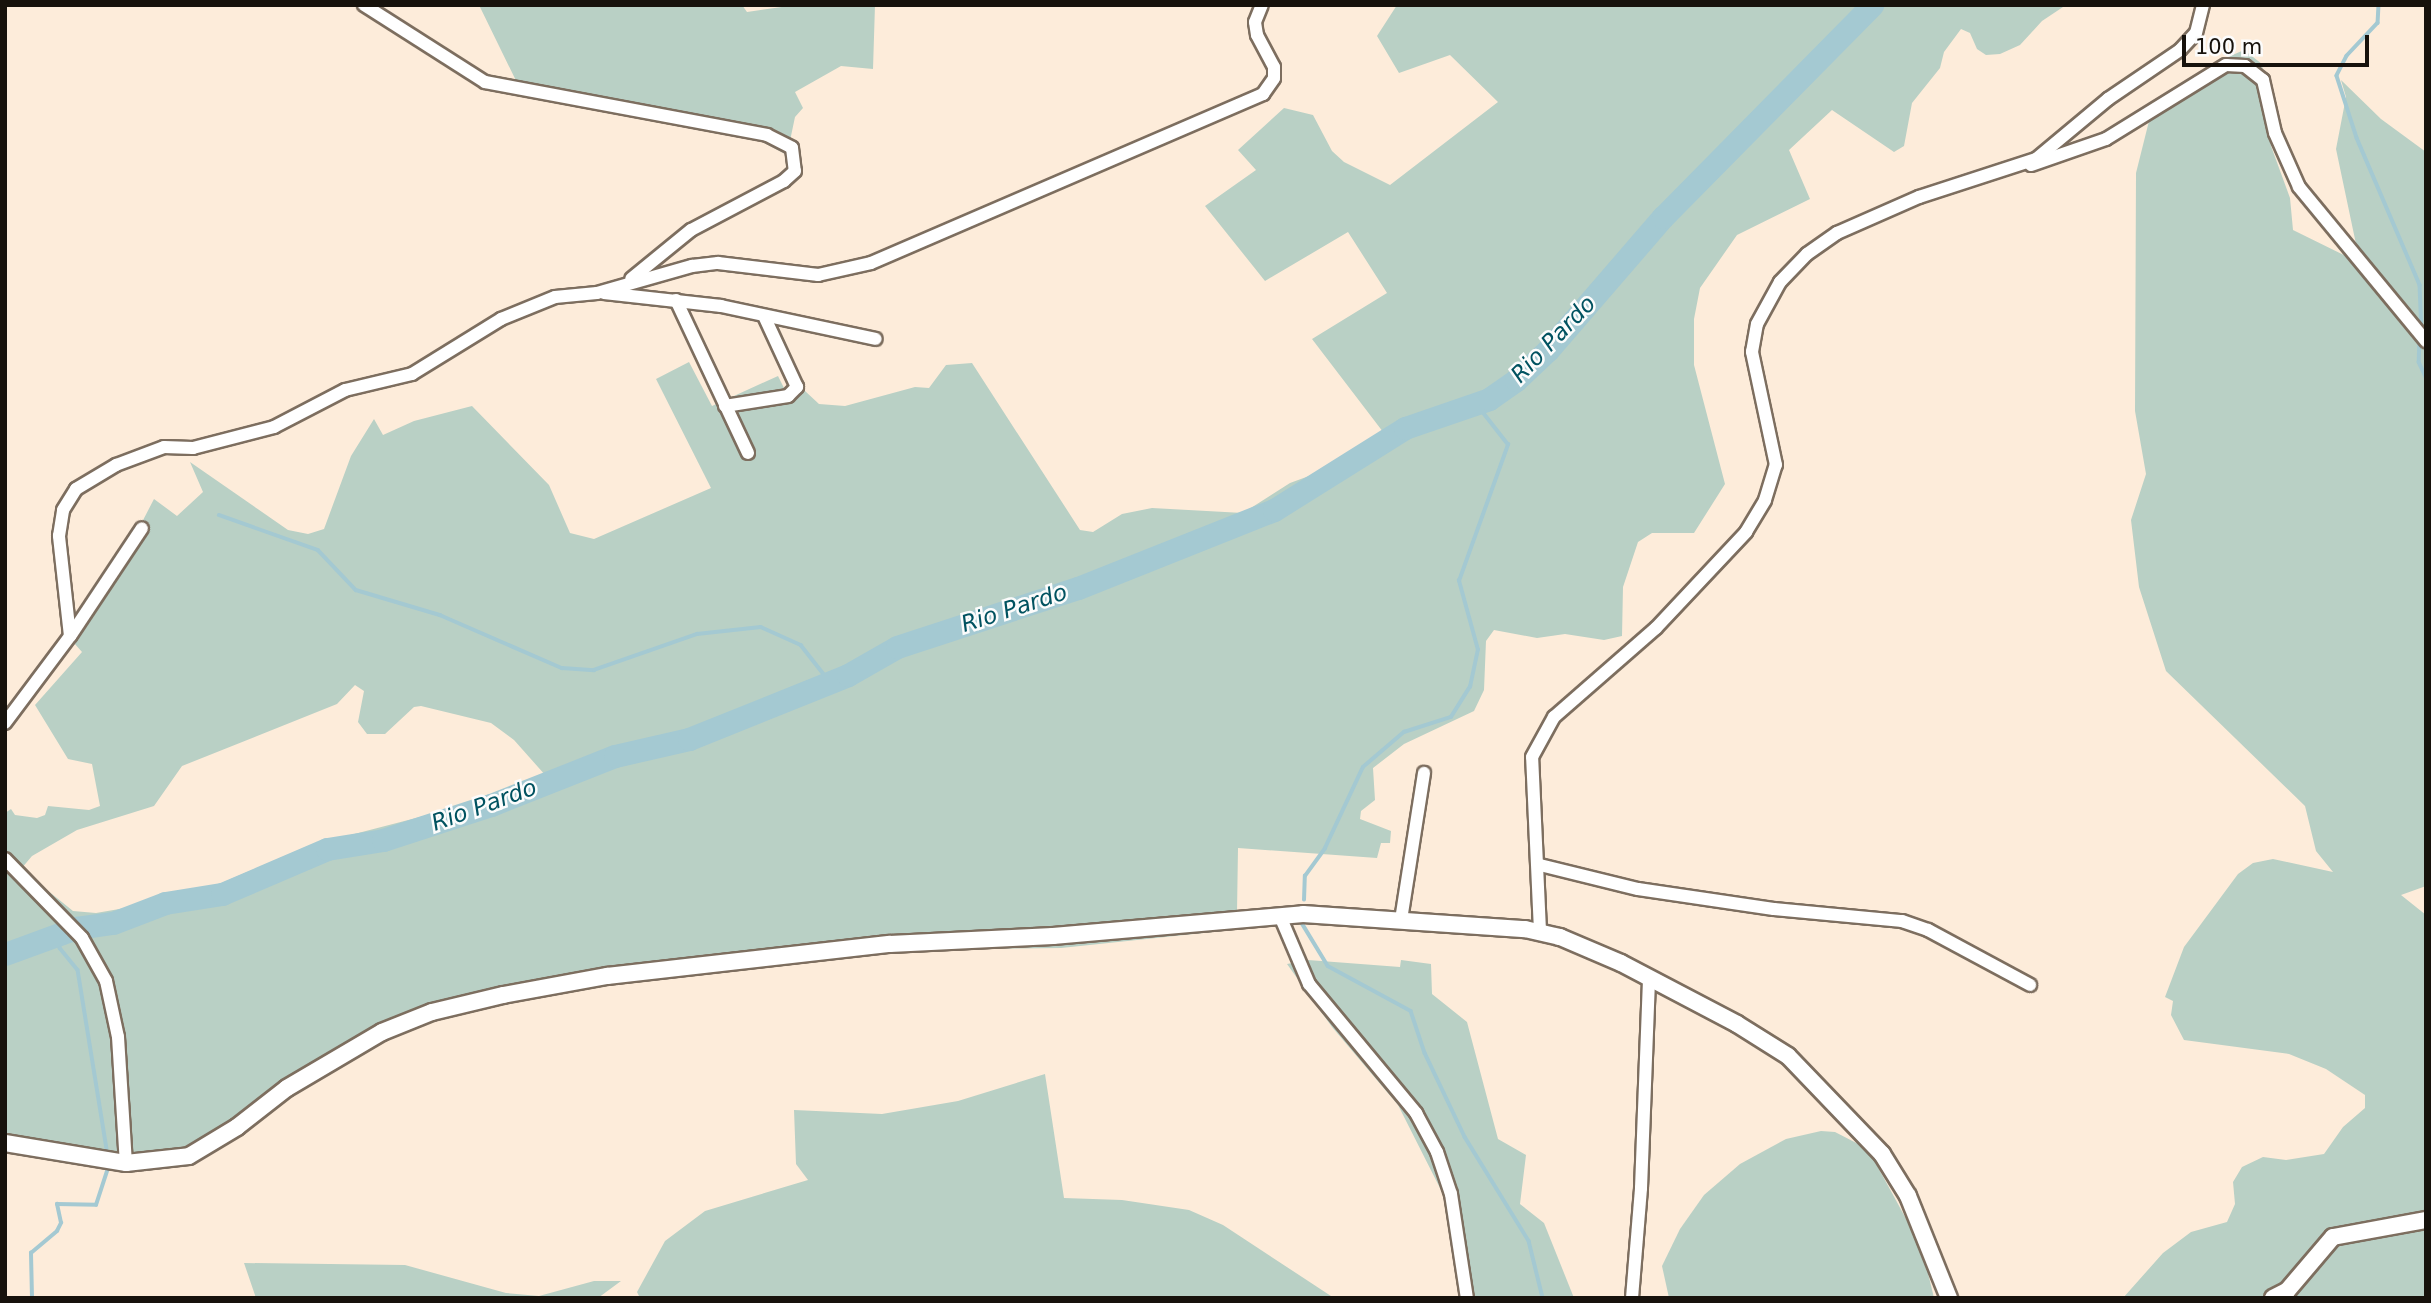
<!DOCTYPE html>
<html>
<head>
<meta charset="utf-8">
<style>
	body { margin:0 }
	#map { position:relative; width:2431px; height:1303px; overflow:hidden; background:#fdecda; font-family:"DejaVu Sans",sans-serif }
	div>[style] { position:absolute }
	.green>* { inset:0; background:#b9d0c5 }
	.stream>* { height:3.5px; margin:-1.75px; padding:0 1.75px; transform-origin:1.75px; border-radius:1.75px; background:#a4c9d2 }
	.river>* { height:23px; margin:-11.5px; padding:0 11.5px; transform-origin:11.5px; border-radius:11.5px; background:#a4c9d2 }
	.roads { filter:drop-shadow(2px 0 #7d6e5f) drop-shadow(-2px 0 #7d6e5f) drop-shadow(0 2px #7d6e5f) drop-shadow(0 -2px #7d6e5f) }
	.minor>* { height:12px; margin:-6px; padding:0 6px; transform-origin:6px; border-radius:6px; background:#fff }
	.tertiary>* { height:16px; margin:-8px; padding:0 8px; transform-origin:8px; border-radius:8px; background:#fff }
	span { translate:-50% -50%; white-space:nowrap; text-align:center; line-height:1.15; -webkit-text-stroke:5px #fcfcfc; paint-order:stroke }
	.water-label { font-size:23px; color:#005260; font-style:italic }
	.frame { position:absolute; inset:0; border:7px solid #17120c; pointer-events:none }
	.scale { position:absolute; left:2182px; top:35px; width:187px; height:32px; box-sizing:border-box; border:4px solid #17120c; border-top:0; padding-left:9px; font-size:21px; line-height:24px; white-space:nowrap; color:#17120c; -webkit-text-stroke:5px #fcfcfc; paint-order:stroke }
</style>
</head>
<body>
<div id="map">
	<div class="green">
		<div style="clip-path:polygon(479px 5px,742px 5px,747px 12px,796px 5px,875px 5px,873px 69px,841px 66px,795px 92px,803px 108px,795px 117px,787px 155px,755px 138px,523px 95px)"></div>
		<div style="clip-path:polygon(evenodd,1397px 5px,2066px 5px,2042px 21px,2020px 45px,2000px 54px,1986px 55px,1977px 49px,1970px 33px,1961px 29px,1944px 52px,1940px 68px,1912px 103px,1904px 146px,1894px 152px,1832px 110px,1789px 150px,1810px 199px,1737px 235px,1700px 288px,1694px 319px,1694px 365px,1725px 484px,1694px 533px,1652px 533px,1638px 542px,1623px 587px,1622px 636px,1604px 640px,1565px 634px,1537px 638px,1494px 630px,1486px 641px,1484px 690px,1474px 711px,1404px 744px,1373px 768px,1375px 800px,1361px 811px,1360px 819px,1391px 831px,1390px 843px,1381px 843px,1377px 858px,1238px 848px,1237px 912px,1270px 926px,1061px 948px,883px 950px,736px 961px,481px 1004px,402px 1028px,202px 1147px,102px 1156px,5px 1138px,5px 813px,11px 809px,15px 815px,37px 818px,45px 815px,48px 806px,89px 810px,100px 806px,92px 764px,68px 759px,35px 705px,82px 652px,67px 635px,126px 553px,154px 499px,177px 516px,203px 492px,190px 462px,288px 530px,308px 534px,324px 529px,351px 456px,374px 419px,383px 435px,414px 421px,472px 406px,549px 485px,570px 533px,594px 539px,711px 488px,656px 379px,689px 362px,712px 406px,778px 376px,789px 398px,805px 391px,819px 404px,845px 406px,915px 387px,929px 388px,946px 365px,972px 363px,1080px 530px,1093px 532px,1122px 514px,1152px 508px,1243px 513px,1290px 483px,1393px 445px,1312px 339px,1387px 293px,1348px 232px,1265px 281px,1205px 206px,1256px 170px,1238px 150px,1284px 108px,1313px 115px,1332px 151px,1344px 162px,1390px 185px,1498px 102px,1450px 55px,1399px 73px,1377px 36px,1397px 5px,355px 685px,364px 691px,358px 722px,367px 734px,385px 734px,414px 707px,421px 706px,491px 723px,514px 740px,546px 776px,470px 804px,308px 846px,189px 897px,96px 913px,73px 911px,21px 869px,32px 856px,77px 830px,154px 806px,182px 766px,337px 704px,355px 685px)"></div>
		<div style="clip-path:polygon(2244px 50px,2262px 64px,2271px 146px,2290px 198px,2293px 230px,2360px 263px,2336px 149px,2346px 97px,2341px 80px,2381px 119px,2426px 152px,2426px 886px,2401px 895px,2426px 915px,2426px 1298px,2123px 1298px,2163px 1253px,2191px 1232px,2227px 1222px,2235px 1204px,2233px 1182px,2242px 1167px,2263px 1157px,2286px 1160px,2324px 1154px,2343px 1127px,2365px 1108px,2365px 1095px,2326px 1069px,2289px 1054px,2184px 1040px,2171px 1015px,2173px 1001px,2165px 997px,2184px 947px,2238px 874px,2253px 863px,2273px 859px,2333px 872px,2316px 851px,2305px 806px,2166px 671px,2139px 587px,2131px 520px,2146px 474px,2135px 411px,2136px 173px,2150px 117px,2219px 61px)"></div>
		<div style="clip-path:polygon(1308px 960px,1400px 967px,1401px 960px,1431px 964px,1432px 994px,1467px 1022px,1498px 1139px,1526px 1155px,1520px 1204px,1544px 1223px,1574px 1298px,1465px 1298px,1444px 1196px,1398px 1105px,1332px 1027px,1287px 964px)"></div>
		<div style="clip-path:polygon(1045px 1074px,1064px 1198px,1122px 1200px,1189px 1210px,1223px 1225px,1334px 1298px,640px 1298px,637px 1292px,665px 1241px,705px 1211px,808px 1180px,796px 1164px,794px 1110px,882px 1114px,958px 1101px)"></div>
		<div style="clip-path:polygon(1821px 1131px,1835px 1132px,1868px 1149px,1922px 1248px,1934px 1298px,1669px 1298px,1662px 1266px,1680px 1229px,1704px 1195px,1740px 1164px,1786px 1139px)"></div>
		<div style="clip-path:polygon(244px 1263px,405px 1265px,506px 1293px,539px 1296px,594px 1281px,621px 1281px,598px 1298px,256px 1298px)"></div>
	</div>
	<div class="stream">
		<div style="left:2379px;top:5px;width:18px;rotate:93deg"></div>
		<div style="left:2378px;top:23px;width:45px;rotate:133.2deg"></div>
		<div style="left:2347px;top:56px;width:22px;rotate:117deg"></div>
		<div style="left:2337px;top:76px;width:65px;rotate:72.1deg"></div>
		<div style="left:2357px;top:138px;width:160px;rotate:66.8deg"></div>
		<div style="left:2420px;top:285px;width:47px;rotate:87.6deg"></div>
		<div style="left:2420px;top:339px;width:23px;rotate:92deg"></div>
		<div style="left:2419px;top:362px;width:17px;rotate:65deg"></div>
		<div style="left:219px;top:515px;width:105px;rotate:19.5deg"></div>
		<div style="left:318px;top:550px;width:55px;rotate:46.5deg"></div>
		<div style="left:356px;top:590px;width:88px;rotate:16.6deg"></div>
		<div style="left:440px;top:615px;width:133px;rotate:23.5deg"></div>
		<div style="left:562px;top:668px;width:32px;rotate:4deg"></div>
		<div style="left:594px;top:670px;width:109px;rotate:-19.3deg"></div>
		<div style="left:697px;top:634px;width:64px;rotate:-6.2deg"></div>
		<div style="left:761px;top:627px;width:44px;rotate:24.2deg"></div>
		<div style="left:801px;top:645px;width:47px;rotate:51.9deg"></div>
		<div style="left:1304px;top:900px;width:24px;rotate:-88deg"></div>
		<div style="left:1305px;top:876px;width:34px;rotate:-54deg"></div>
		<div style="left:1325px;top:848px;width:89px;rotate:-64.9deg"></div>
		<div style="left:1363px;top:767px;width:54px;rotate:-40.5deg"></div>
		<div style="left:1404px;top:732px;width:49px;rotate:-17.7deg"></div>
		<div style="left:1451px;top:717px;width:36px;rotate:-58deg"></div>
		<div style="left:1470px;top:687px;width:38px;rotate:-78deg"></div>
		<div style="left:1478px;top:650px;width:72px;rotate:-105.4deg"></div>
		<div style="left:1459px;top:581px;width:145px;rotate:-70.2deg"></div>
		<div style="left:1508px;top:445px;width:52px;rotate:-128deg"></div>
		<div style="left:1302px;top:923px;width:50px;rotate:58.8deg"></div>
		<div style="left:1328px;top:966px;width:94px;rotate:28.5deg"></div>
		<div style="left:1411px;top:1011px;width:44px;rotate:71.6deg"></div>
		<div style="left:1425px;top:1053px;width:93px;rotate:64.5deg"></div>
		<div style="left:1465px;top:1137px;width:122px;rotate:58.4deg"></div>
		<div style="left:1529px;top:1241px;width:59px;rotate:76.2deg"></div>
		<div style="left:58px;top:935px;width:13px;rotate:81deg"></div>
		<div style="left:60px;top:948px;width:28px;rotate:51deg"></div>
		<div style="left:78px;top:970px;width:181px;rotate:80.8deg"></div>
		<div style="left:32px;top:1298px;width:45px;rotate:-91.3deg"></div>
		<div style="left:31px;top:1253px;width:34px;rotate:-40deg"></div>
		<div style="left:57px;top:1231px;width:9px;rotate:-63deg"></div>
		<div style="left:61px;top:1223px;width:19px;rotate:-102deg"></div>
		<div style="left:57px;top:1204px;width:39px;rotate:1deg"></div>
		<div style="left:96px;top:1205px;width:39px;rotate:-72deg"></div>
	</div>
	<div class="river">
		<div style="left:5px;top:954px;width:76px;rotate:-20.1deg"></div>
		<div style="left:76px;top:928px;width:37px;rotate:-8deg"></div>
		<div style="left:113px;top:923px;width:56px;rotate:-21deg"></div>
		<div style="left:165px;top:903px;width:58px;rotate:-9deg"></div>
		<div style="left:222px;top:894px;width:114px;rotate:-23.2deg"></div>
		<div style="left:327px;top:849px;width:57px;rotate:-9.1deg"></div>
		<div style="left:383px;top:840px;width:114px;rotate:-18deg"></div>
		<div style="left:491px;top:805px;width:133px;rotate:-21.6deg"></div>
		<div style="left:615px;top:756px;width:76px;rotate:-12.9deg"></div>
		<div style="left:689px;top:739px;width:171px;rotate:-21.9deg"></div>
		<div style="left:848px;top:675px;width:56px;rotate:-29.7deg"></div>
		<div style="left:897px;top:647px;width:190px;rotate:-18.1deg"></div>
		<div style="left:1078px;top:588px;width:211px;rotate:-21.7deg"></div>
		<div style="left:1274px;top:510px;width:155px;rotate:-32deg"></div>
		<div style="left:1405px;top:428px;width:89px;rotate:-19deg"></div>
		<div style="left:1489px;top:399px;width:33px;rotate:-35deg"></div>
		<div style="left:1516px;top:380px;width:44px;rotate:-43.2deg"></div>
		<div style="left:1548px;top:350px;width:176px;rotate:-49.2deg"></div>
		<div style="left:1663px;top:217px;width:298px;rotate:-45.4deg"></div>
	</div>
	<div class="roads">
		<div class="minor">
			<div style="left:364px;top:5px;width:143px;rotate:32.5deg"></div>
			<div style="left:485px;top:82px;width:287px;rotate:10.6deg"></div>
			<div style="left:767px;top:135px;width:28px;rotate:27deg"></div>
			<div style="left:792px;top:148px;width:23px;rotate:83deg"></div>
			<div style="left:795px;top:171px;width:15px;rotate:138deg"></div>
			<div style="left:784px;top:181px;width:105px;rotate:152.2deg"></div>
			<div style="left:691px;top:230px;width:77px;rotate:140.8deg"></div>
			<div style="left:2031px;top:165px;width:79px;rotate:-19.1deg"></div>
			<div style="left:2106px;top:139px;width:141px;rotate:-31.7deg"></div>
			<div style="left:2226px;top:65px;width:19px;rotate:3deg"></div>
			<div style="left:2245px;top:66px;width:23px;rotate:38deg"></div>
			<div style="left:2263px;top:80px;width:54px;rotate:77.2deg"></div>
			<div style="left:2275px;top:133px;width:59px;rotate:66deg"></div>
			<div style="left:2299px;top:187px;width:200px;rotate:50.5deg"></div>
			<div style="left:604px;top:293px;width:118px;rotate:6.3deg"></div>
			<div style="left:721px;top:306px;width:158px;rotate:12deg"></div>
			<div style="left:676px;top:300px;width:169px;rotate:64.8deg"></div>
			<div style="left:725px;top:406px;width:64px;rotate:-9deg"></div>
			<div style="left:788px;top:396px;width:13px;rotate:-45deg"></div>
			<div style="left:797px;top:387px;width:76px;rotate:-114.9deg"></div>
			<div style="left:71px;top:635px;width:128px;rotate:-56.4deg"></div>
			<div style="left:5px;top:723px;width:109px;rotate:-53.2deg"></div>
			<div style="left:70px;top:636px;width:101px;rotate:-96.3deg"></div>
			<div style="left:59px;top:536px;width:26px;rotate:-81deg"></div>
			<div style="left:63px;top:510px;width:25px;rotate:-58deg"></div>
			<div style="left:76px;top:489px;width:47px;rotate:-31deg"></div>
			<div style="left:116px;top:465px;width:51px;rotate:-20.6deg"></div>
			<div style="left:164px;top:447px;width:29px;rotate:2deg"></div>
			<div style="left:193px;top:448px;width:84px;rotate:-14.5deg"></div>
			<div style="left:274px;top:427px;width:80px;rotate:-27.5deg"></div>
			<div style="left:345px;top:390px;width:69px;rotate:-13.4deg"></div>
			<div style="left:412px;top:374px;width:105px;rotate:-31.7deg"></div>
			<div style="left:501px;top:319px;width:58px;rotate:-22.2deg"></div>
			<div style="left:555px;top:297px;width:42px;rotate:-5.4deg"></div>
			<div style="left:597px;top:293px;width:99px;rotate:-15.9deg"></div>
			<div style="left:692px;top:266px;width:26px;rotate:-7deg"></div>
			<div style="left:718px;top:263px;width:101px;rotate:6.8deg"></div>
			<div style="left:818px;top:275px;width:54px;rotate:-12.8deg"></div>
			<div style="left:871px;top:263px;width:427px;rotate:-23.3deg"></div>
			<div style="left:1263px;top:94px;width:19px;rotate:-55deg"></div>
			<div style="left:1274px;top:78px;width:11px;rotate:-90deg"></div>
			<div style="left:1274px;top:67px;width:36px;rotate:-118deg"></div>
			<div style="left:1257px;top:35px;width:13px;rotate:-99deg"></div>
			<div style="left:1255px;top:22px;width:18px;rotate:-68deg"></div>
			<div style="left:5px;top:859px;width:110px;rotate:45.7deg"></div>
			<div style="left:82px;top:938px;width:49px;rotate:60.8deg"></div>
			<div style="left:106px;top:981px;width:57px;rotate:77.9deg"></div>
			<div style="left:118px;top:1037px;width:126px;rotate:86.4deg"></div>
			<div style="left:1540px;top:865px;width:101px;rotate:13.8deg"></div>
			<div style="left:1638px;top:889px;width:137px;rotate:8.4deg"></div>
			<div style="left:1774px;top:909px;width:129px;rotate:5.4deg"></div>
			<div style="left:1902px;top:921px;width:28px;rotate:19deg"></div>
			<div style="left:1928px;top:930px;width:116px;rotate:28.3deg"></div>
			<div style="left:1280px;top:916px;width:74px;rotate:66.9deg"></div>
			<div style="left:1309px;top:984px;width:168px;rotate:50.3deg"></div>
			<div style="left:1416px;top:1113px;width:44px;rotate:61.7deg"></div>
			<div style="left:1437px;top:1152px;width:44px;rotate:71.6deg"></div>
			<div style="left:1451px;top:1194px;width:105px;rotate:81.3deg"></div>
			<div style="left:1401px;top:920px;width:149px;rotate:-81.1deg"></div>
			<div style="left:1540px;top:931px;width:174px;rotate:-92.6deg"></div>
			<div style="left:1532px;top:757px;width:46px;rotate:-61.2deg"></div>
			<div style="left:1554px;top:717px;width:135px;rotate:-41.1deg"></div>
			<div style="left:1656px;top:628px;width:132px;rotate:-46.8deg"></div>
			<div style="left:1746px;top:532px;width:37px;rotate:-59deg"></div>
			<div style="left:1765px;top:500px;width:37px;rotate:-73deg"></div>
			<div style="left:1776px;top:465px;width:116px;rotate:-102deg"></div>
			<div style="left:1752px;top:352px;width:28px;rotate:-80deg"></div>
			<div style="left:1757px;top:324px;width:48px;rotate:-61.3deg"></div>
			<div style="left:1780px;top:282px;width:39px;rotate:-46deg"></div>
			<div style="left:1807px;top:254px;width:37px;rotate:-35deg"></div>
			<div style="left:1837px;top:233px;width:90px;rotate:-23.7deg"></div>
			<div style="left:1919px;top:197px;width:123px;rotate:-18deg"></div>
			<div style="left:2036px;top:159px;width:94px;rotate:-39.8deg"></div>
			<div style="left:2108px;top:99px;width:87px;rotate:-34.2deg"></div>
			<div style="left:2180px;top:50px;width:23px;rotate:-47deg"></div>
			<div style="left:2196px;top:33px;width:29px;rotate:-76deg"></div>
			<div style="left:1632px;top:1298px;width:110px;rotate:-85.3deg"></div>
			<div style="left:1641px;top:1188px;width:210px;rotate:-87.8deg"></div>
		</div>
		<div class="tertiary">
			<div style="left:5px;top:1143px;width:123px;rotate:9.4deg"></div>
			<div style="left:126px;top:1163px;width:63px;rotate:-6.3deg"></div>
			<div style="left:189px;top:1156px;width:56px;rotate:-31.1deg"></div>
			<div style="left:237px;top:1127px;width:63px;rotate:-38deg"></div>
			<div style="left:287px;top:1088px;width:110px;rotate:-30.5deg"></div>
			<div style="left:382px;top:1032px;width:54px;rotate:-21.8deg"></div>
			<div style="left:432px;top:1012px;width:73px;rotate:-13.5deg"></div>
			<div style="left:503px;top:995px;width:106px;rotate:-10.4deg"></div>
			<div style="left:607px;top:976px;width:285px;rotate:-6.5deg"></div>
			<div style="left:890px;top:944px;width:163px;rotate:-2.8deg"></div>
			<div style="left:1053px;top:936px;width:251px;rotate:-5deg"></div>
			<div style="left:1303px;top:914px;width:223px;rotate:3.9deg"></div>
			<div style="left:1525px;top:929px;width:36px;rotate:13deg"></div>
			<div style="left:1560px;top:937px;width:66px;rotate:23.1deg"></div>
			<div style="left:1621px;top:963px;width:131px;rotate:27.7deg"></div>
			<div style="left:1737px;top:1024px;width:60px;rotate:32.1deg"></div>
			<div style="left:1788px;top:1056px;width:136px;rotate:46.2deg"></div>
			<div style="left:1882px;top:1154px;width:49px;rotate:58.2deg"></div>
			<div style="left:1908px;top:1196px;width:110px;rotate:68.1deg"></div>
			<div style="left:2273px;top:1298px;width:16px;rotate:-27deg"></div>
			<div style="left:2287px;top:1291px;width:71px;rotate:-49.6deg"></div>
			<div style="left:2333px;top:1237px;width:95px;rotate:-10.4deg"></div>
		</div>
	</div>
	<div class="water-label">
		<span style="left:1553px;top:339px;rotate:-46deg">Rio Pardo</span>
		<span style="left:1014px;top:608px;rotate:-18deg">Rio Pardo</span>
		<span style="left:484px;top:805px;rotate:-20deg">Rio Pardo</span>
	</div>
	<div class="frame"></div>
	<div class="scale">100 m</div>
</div>
</body>
</html>
